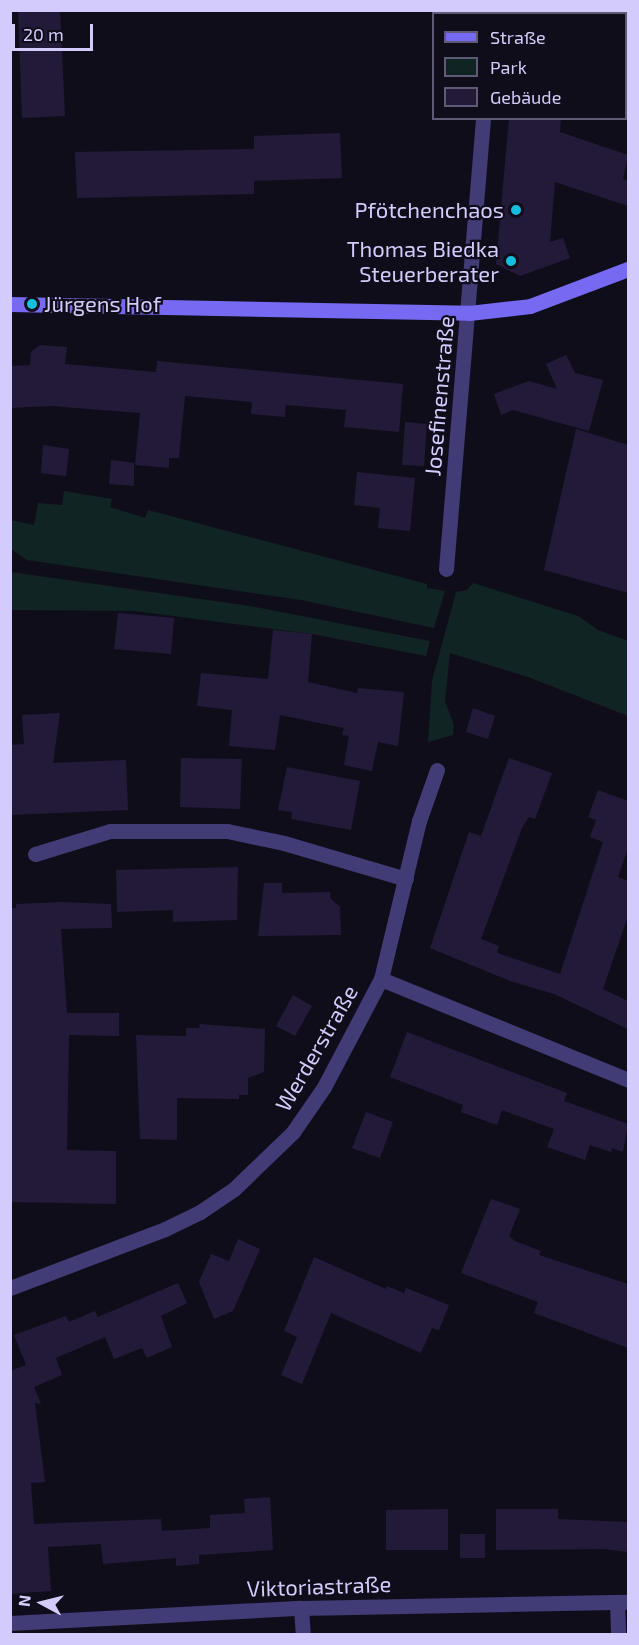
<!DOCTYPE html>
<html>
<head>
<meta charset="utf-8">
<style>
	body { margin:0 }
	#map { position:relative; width:639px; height:1645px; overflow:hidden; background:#100d1b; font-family:"Exo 2",sans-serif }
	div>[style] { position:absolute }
	.green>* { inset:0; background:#102424 }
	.building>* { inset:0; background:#231a3a }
	.minor>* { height:15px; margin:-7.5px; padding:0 7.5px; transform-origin:7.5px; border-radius:7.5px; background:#413b76 }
	.secondary>* { height:15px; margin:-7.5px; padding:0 7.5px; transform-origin:7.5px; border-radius:7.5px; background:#766af2 }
	.dots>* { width:16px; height:16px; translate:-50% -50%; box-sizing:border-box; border:3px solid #100d1b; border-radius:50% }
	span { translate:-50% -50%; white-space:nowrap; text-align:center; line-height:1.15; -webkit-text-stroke:4.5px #100d1b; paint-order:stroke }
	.poi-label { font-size:22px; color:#d3cbfb }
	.right { translate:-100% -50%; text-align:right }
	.left { translate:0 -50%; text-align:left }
	.street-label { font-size:22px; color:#d3cbfb }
	.frame { position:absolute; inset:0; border:12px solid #d3cbfb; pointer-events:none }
	.legend { position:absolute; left:432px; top:12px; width:195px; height:108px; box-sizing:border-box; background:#100d1b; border:2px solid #5e5975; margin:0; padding:8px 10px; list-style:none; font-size:18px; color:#d3cbfb }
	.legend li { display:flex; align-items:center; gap:12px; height:30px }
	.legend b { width:30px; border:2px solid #5e5975 }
	.north { position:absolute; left:12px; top:1573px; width:60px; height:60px; -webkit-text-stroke:4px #100d1b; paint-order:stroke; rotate:277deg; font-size:16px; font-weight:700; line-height:24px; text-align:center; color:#d3cbfb }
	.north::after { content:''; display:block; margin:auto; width:21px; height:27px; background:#d3cbfb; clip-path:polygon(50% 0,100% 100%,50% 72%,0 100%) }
	.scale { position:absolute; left:12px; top:24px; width:81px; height:27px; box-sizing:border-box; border:3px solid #d3cbfb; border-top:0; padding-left:8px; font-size:18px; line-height:21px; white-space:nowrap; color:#d3cbfb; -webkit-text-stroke:4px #100d1b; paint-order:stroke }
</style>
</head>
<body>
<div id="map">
	<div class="green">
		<div style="clip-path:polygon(64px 491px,112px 499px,110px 507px,145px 518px,148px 510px,427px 584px,427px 588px,445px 591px,434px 628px,301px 600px,27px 560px,11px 549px,11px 520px,34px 525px,38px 503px,62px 505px)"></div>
		<div style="clip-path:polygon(11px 572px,250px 606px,430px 641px,426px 656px,312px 634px,135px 611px,11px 610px)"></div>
		<div style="clip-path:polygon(473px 583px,578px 616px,598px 630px,628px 641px,628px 716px,528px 677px,450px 653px,445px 701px,454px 725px,453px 735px,428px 742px,432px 681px,450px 614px,456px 592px,467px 590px)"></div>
	</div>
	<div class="building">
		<div style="clip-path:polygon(18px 10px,60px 10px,65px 116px,22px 118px)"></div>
		<div style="clip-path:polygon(509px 118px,561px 118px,560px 132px,628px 155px,623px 179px,628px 181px,628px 206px,555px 182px,550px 242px,563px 238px,570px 258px,520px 276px,496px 264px)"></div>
		<div style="clip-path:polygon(340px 133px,342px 178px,254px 181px,254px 194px,77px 198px,75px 152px,254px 149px,254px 136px)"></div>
		<div style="clip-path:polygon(40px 345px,67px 347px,65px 364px,156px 372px,157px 361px,403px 384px,399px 432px,344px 427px,346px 410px,286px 405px,285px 417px,251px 414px,252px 402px,185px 396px,179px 458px,169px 458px,169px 468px,135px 465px,140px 413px,51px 406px,10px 408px,10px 366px,30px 365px,31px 352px)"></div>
		<div style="clip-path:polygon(566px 355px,575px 373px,603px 380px,589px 431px,513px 410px,501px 415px,494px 394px,529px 381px,557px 389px,546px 364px)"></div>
		<div style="clip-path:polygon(405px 422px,427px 424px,424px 466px,402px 465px)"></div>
		<div style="clip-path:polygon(576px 429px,628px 445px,628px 593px,544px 570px)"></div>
		<div style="clip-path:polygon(43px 445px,69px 449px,66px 476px,41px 473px)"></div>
		<div style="clip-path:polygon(111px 460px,134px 463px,134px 486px,109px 484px)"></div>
		<div style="clip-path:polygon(357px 472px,415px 478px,410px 531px,378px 528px,380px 508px,354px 505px)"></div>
		<div style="clip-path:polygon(118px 613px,174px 618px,171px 654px,114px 649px)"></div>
		<div style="clip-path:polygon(273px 630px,312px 634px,308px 682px,357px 693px,358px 688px,404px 692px,398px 746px,378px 742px,372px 771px,344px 765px,349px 736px,342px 735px,344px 728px,280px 715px,275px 750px,229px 746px,232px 710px,197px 706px,201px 673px,268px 679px)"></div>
		<div style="clip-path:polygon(473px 708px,495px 716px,488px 739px,466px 732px)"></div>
		<div style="clip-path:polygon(60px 713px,53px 763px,126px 760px,128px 810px,10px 815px,10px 745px,24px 744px,22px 715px)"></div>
		<div style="clip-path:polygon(181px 758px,242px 759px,240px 809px,180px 807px)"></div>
		<div style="clip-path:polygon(509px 758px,552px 773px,535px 819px,529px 817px,522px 828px,481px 939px,499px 946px,497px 953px,560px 974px,603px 842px,590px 837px,596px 820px,588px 817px,598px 790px,628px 801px,628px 848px,618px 877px,628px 881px,628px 916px,603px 989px,628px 1001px,628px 1029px,554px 994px,510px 981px,430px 948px,469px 832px,481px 836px)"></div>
		<div style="clip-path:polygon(287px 767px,360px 781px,351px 830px,291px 819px,292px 812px,278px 810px)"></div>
		<div style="clip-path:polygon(238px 867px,237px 920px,173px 922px,173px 910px,117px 912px,116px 870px)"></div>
		<div style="clip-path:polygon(264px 883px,282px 883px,282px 893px,330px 892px,331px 899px,340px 907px,341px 935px,258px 936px)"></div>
		<div style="clip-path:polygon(63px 902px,111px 904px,112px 928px,61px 929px,67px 1013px,119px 1013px,119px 1036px,69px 1035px,67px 1150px,116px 1151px,116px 1204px,10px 1202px,10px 908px,16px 908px,16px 904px)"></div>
		<div style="clip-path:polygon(293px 995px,312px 1006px,295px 1036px,276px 1026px)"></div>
		<div style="clip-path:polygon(200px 1024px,265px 1029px,264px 1072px,248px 1078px,248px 1095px,239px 1095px,239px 1099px,177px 1098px,177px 1140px,140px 1139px,136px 1035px,186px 1036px,186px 1028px,199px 1028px)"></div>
		<div style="clip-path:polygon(407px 1032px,567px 1093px,564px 1101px,628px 1124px,623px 1152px,612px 1148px,611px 1152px,590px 1145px,585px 1160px,547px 1147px,554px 1129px,502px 1110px,497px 1125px,461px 1112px,463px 1105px,390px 1077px)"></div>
		<div style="clip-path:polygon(366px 1112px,393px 1122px,380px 1158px,352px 1148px)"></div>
		<div style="clip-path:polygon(491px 1199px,520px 1209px,509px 1236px,515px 1241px,541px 1251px,539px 1255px,628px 1284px,628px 1348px,534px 1313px,538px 1302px,461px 1273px)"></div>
		<div style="clip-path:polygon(238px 1239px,260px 1249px,233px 1311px,214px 1319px,199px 1282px,211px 1254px,229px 1261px)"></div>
		<div style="clip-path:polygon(314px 1257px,386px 1289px,387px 1286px,404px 1293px,406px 1288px,449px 1305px,439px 1330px,432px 1328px,421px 1353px,331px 1313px,302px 1384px,281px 1375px,297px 1337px,284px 1331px)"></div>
		<div style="clip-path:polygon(178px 1283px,187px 1303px,161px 1316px,172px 1347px,147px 1358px,142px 1348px,114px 1359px,105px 1337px,56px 1358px,62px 1375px,34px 1387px,41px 1404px,35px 1403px,45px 1482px,31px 1483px,34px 1524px,161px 1519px,162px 1531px,210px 1528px,210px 1515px,245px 1513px,244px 1499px,270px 1497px,273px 1550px,199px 1555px,199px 1564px,176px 1566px,176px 1558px,103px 1564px,101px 1544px,48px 1547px,51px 1591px,10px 1594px,10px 1371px,26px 1365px,14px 1335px,66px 1316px,69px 1322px,95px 1311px,98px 1317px)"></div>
		<div style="clip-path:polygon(448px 1509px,448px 1550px,386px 1550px,386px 1510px)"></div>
		<div style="clip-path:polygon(496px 1509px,558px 1509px,558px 1519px,628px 1522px,628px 1552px,604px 1549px,496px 1550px)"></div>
		<div style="clip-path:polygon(460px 1534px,485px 1534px,485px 1558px,460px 1558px)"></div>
	</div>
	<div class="minor">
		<div style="left:492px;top:14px;width:4px;rotate:-90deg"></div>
		<div style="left:446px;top:569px;width:453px;rotate:-85.3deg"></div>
		<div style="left:35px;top:854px;width:78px;rotate:-17deg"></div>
		<div style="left:110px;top:831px;width:117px"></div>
		<div style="left:227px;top:831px;width:58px;rotate:11.9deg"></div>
		<div style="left:284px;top:843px;width:127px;rotate:16.4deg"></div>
		<div style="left:381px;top:979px;width:267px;rotate:22.2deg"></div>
		<div style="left:10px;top:1288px;width:166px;rotate:-20.8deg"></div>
		<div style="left:165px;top:1229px;width:39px;rotate:-26deg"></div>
		<div style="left:200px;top:1212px;width:41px;rotate:-34.1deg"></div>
		<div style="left:234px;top:1189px;width:82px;rotate:-44deg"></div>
		<div style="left:293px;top:1132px;width:55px;rotate:-55.4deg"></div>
		<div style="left:324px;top:1087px;width:122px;rotate:-62.2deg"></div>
		<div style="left:381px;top:979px;width:163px;rotate:-76.5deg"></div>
		<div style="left:419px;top:821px;width:54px;rotate:-70.6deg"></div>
		<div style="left:617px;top:1602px;width:32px;rotate:88deg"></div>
		<div style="left:301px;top:1608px;width:26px;rotate:86deg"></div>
		<div style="left:10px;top:1623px;width:291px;rotate:-3deg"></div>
		<div style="left:301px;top:1608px;width:327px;rotate:-1.1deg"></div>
	</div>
	<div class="secondary">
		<div style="left:10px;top:304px;width:459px;rotate:1.1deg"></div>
		<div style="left:469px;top:313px;width:61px;rotate:-6.5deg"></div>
		<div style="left:530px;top:306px;width:105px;rotate:-20.7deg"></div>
	</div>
	<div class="dots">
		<div style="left:516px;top:210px;background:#13bfdf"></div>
		<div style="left:511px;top:261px;background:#13bfdf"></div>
		<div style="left:32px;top:304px;background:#13bfdf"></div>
	</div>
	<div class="poi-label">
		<span class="right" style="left:504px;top:210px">Pfötchenchaos</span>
		<span class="right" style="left:499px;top:261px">Thomas Biedka<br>Steuerberater</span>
		<span class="left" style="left:44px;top:304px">Jürgens Hof</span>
	</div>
	<div class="street-label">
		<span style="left:439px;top:396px;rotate:-85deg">Josefinenstraße</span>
		<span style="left:316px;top:1048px;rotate:-60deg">Werderstraße</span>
		<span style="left:319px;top:1586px;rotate:-2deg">Viktoriastraße</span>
	</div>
	<div class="frame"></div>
	<ul class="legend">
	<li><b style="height:8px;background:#766af2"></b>Straße</li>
	<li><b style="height:16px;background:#102424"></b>Park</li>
	<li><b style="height:16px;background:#231a3a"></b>Gebäude</li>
	</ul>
	<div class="north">N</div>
	<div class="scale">20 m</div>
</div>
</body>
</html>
